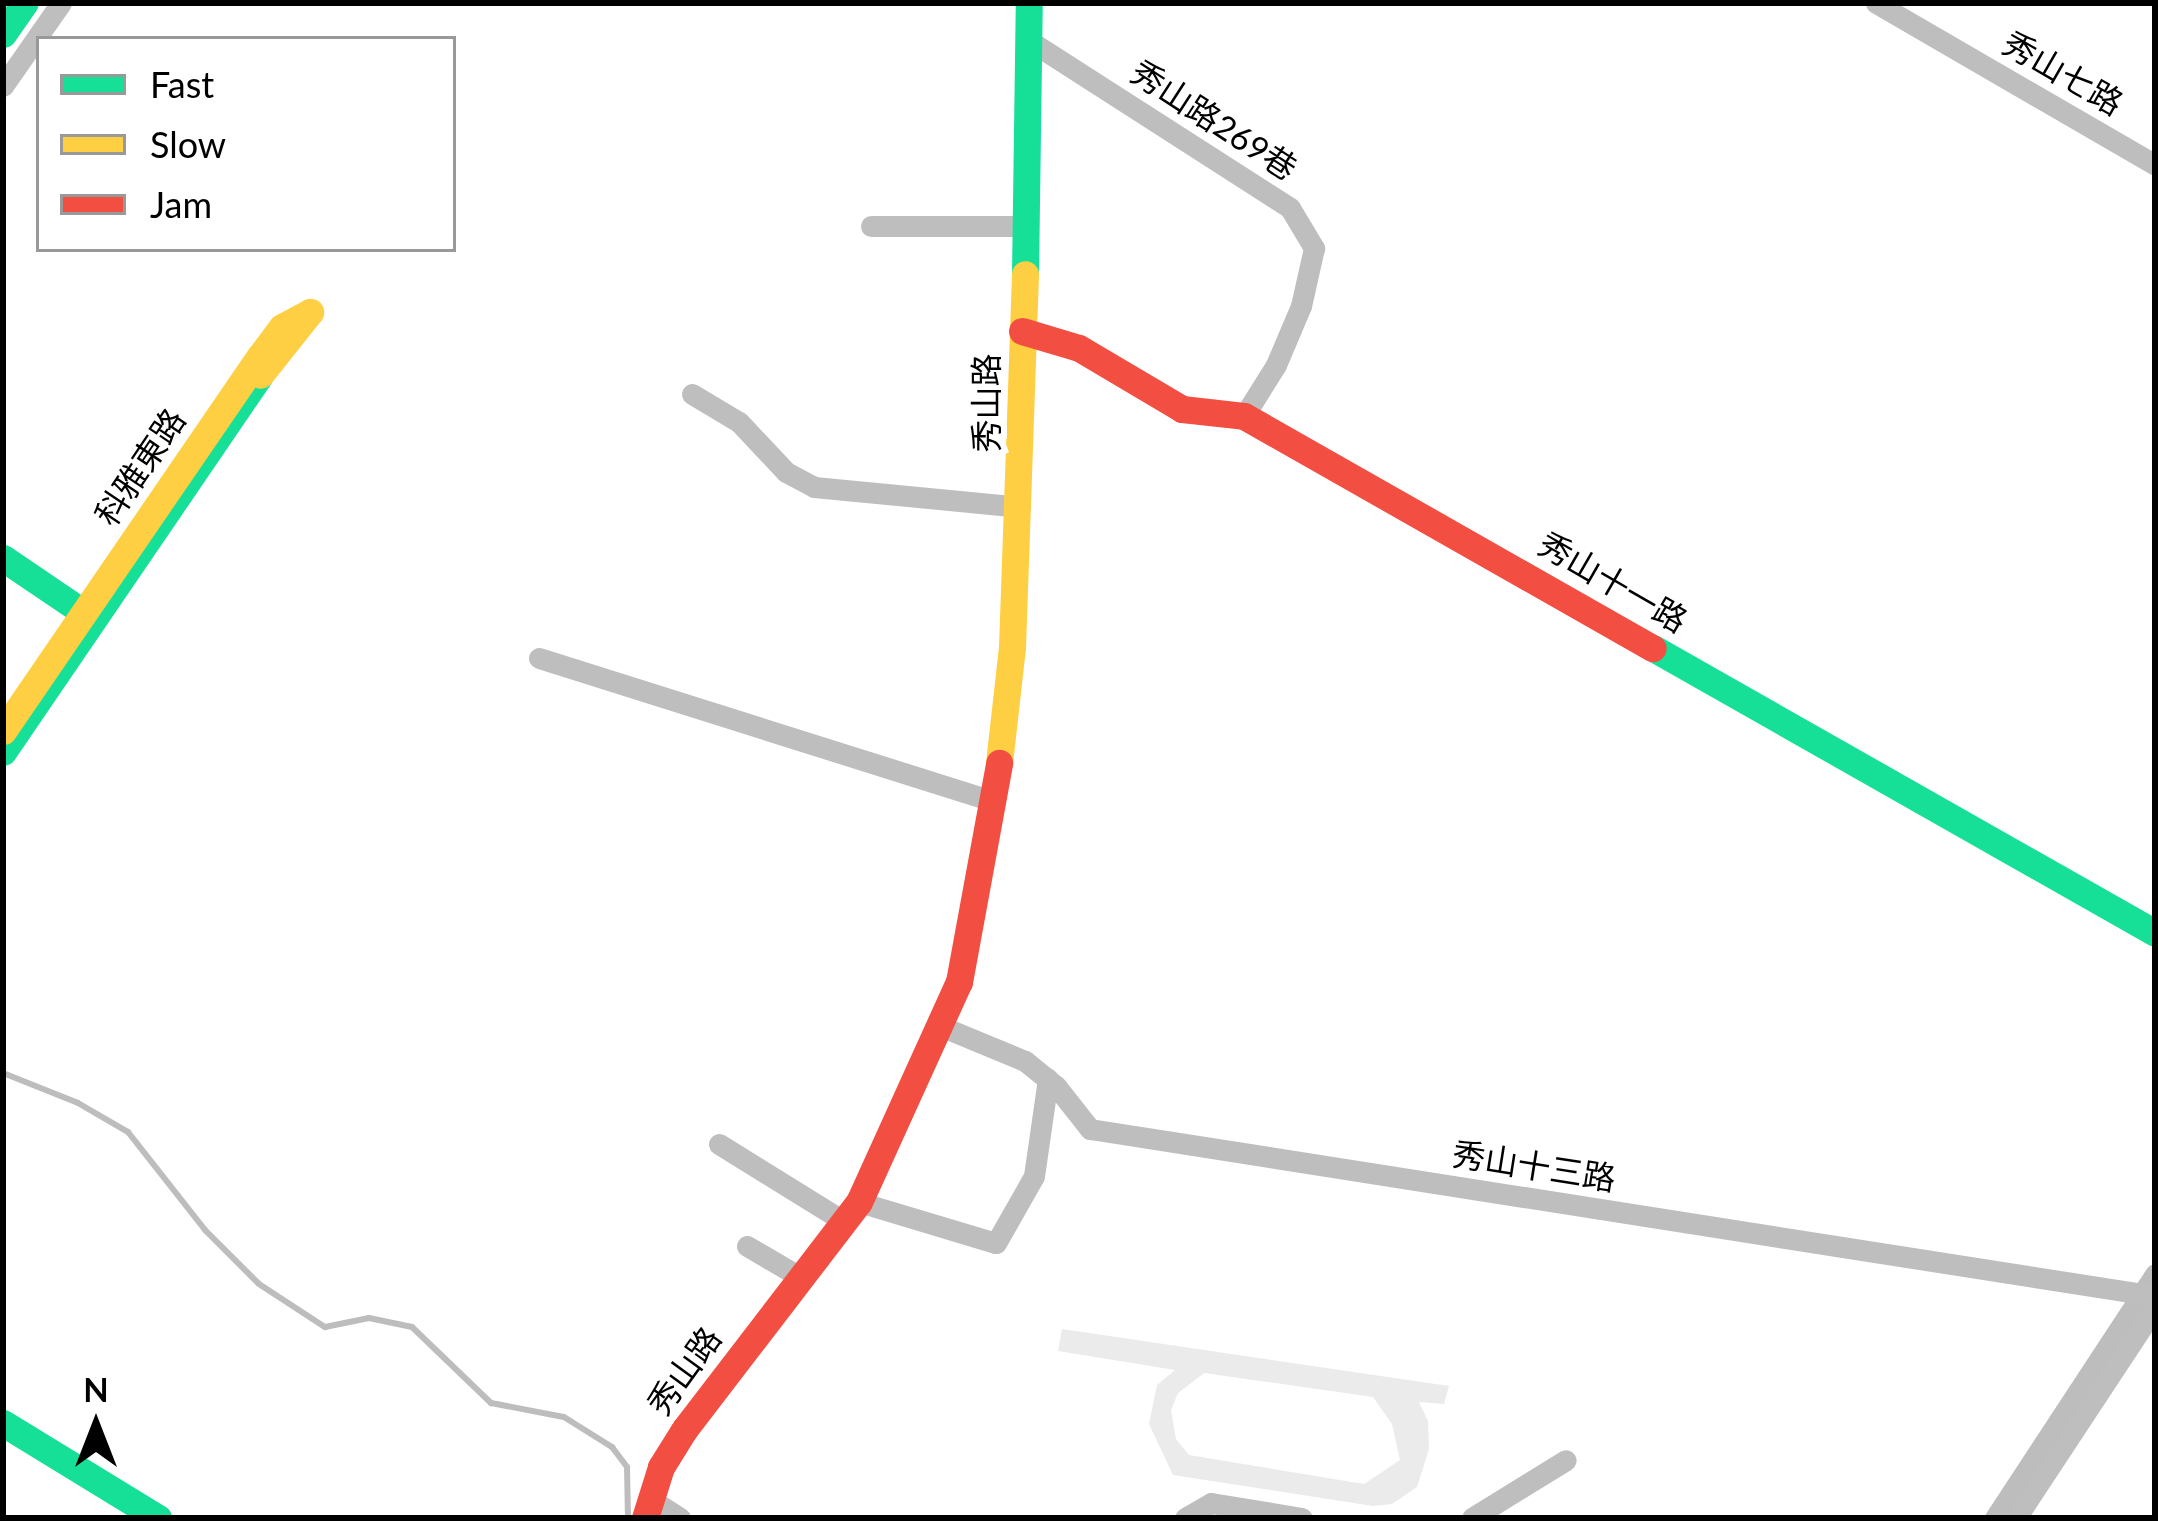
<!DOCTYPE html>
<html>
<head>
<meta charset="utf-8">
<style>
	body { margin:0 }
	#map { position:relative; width:2158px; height:1521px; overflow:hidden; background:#fff; font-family:Lato,"Noto Sans TC",sans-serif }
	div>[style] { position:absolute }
	.green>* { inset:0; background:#ebebeb }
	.stream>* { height:6px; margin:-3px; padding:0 3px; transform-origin:3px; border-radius:3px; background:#bdbdbd }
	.canal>* { height:21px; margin:-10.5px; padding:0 10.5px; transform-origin:10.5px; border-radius:10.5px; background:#bdbdbd }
	.street>* { height:21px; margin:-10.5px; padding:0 10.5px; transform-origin:10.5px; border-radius:10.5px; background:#bebebe }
	.fast>* { height:27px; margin:-13.5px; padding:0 13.5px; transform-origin:13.5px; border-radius:13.5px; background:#16e098 }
	.slow>* { height:27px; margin:-13.5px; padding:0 13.5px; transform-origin:13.5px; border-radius:13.5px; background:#ffcf43 }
	.jam>* { height:27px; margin:-13.5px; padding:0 13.5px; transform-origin:13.5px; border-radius:13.5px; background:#f24e42 }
	span { translate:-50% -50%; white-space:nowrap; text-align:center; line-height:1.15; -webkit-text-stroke:12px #fff; paint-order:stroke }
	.street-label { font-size:33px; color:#000 }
	.frame { position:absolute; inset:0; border:6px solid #000; pointer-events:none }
	.legend { position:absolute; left:36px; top:36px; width:420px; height:216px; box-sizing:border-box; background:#fff; border:3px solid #999; margin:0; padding:15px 21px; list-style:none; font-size:36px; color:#000 }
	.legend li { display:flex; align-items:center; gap:24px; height:60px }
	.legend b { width:60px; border:3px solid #999 }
	.north { position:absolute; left:36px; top:1365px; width:120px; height:120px; -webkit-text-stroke:9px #fff; paint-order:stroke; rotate:0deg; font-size:33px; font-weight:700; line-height:48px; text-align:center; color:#000 }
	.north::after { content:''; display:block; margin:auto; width:42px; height:54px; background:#000; clip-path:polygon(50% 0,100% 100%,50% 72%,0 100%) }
</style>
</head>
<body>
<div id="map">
	<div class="green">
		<div style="clip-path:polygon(evenodd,1062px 1329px,1449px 1386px,1444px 1404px,1419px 1402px,1428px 1421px,1429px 1449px,1417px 1487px,1392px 1504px,1373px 1506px,1173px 1475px,1149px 1424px,1157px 1385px,1175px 1370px,1058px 1351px,1062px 1329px,1204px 1373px,1373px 1397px,1392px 1424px,1400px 1460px,1364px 1484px,1189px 1455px,1176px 1439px,1171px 1410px,1178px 1393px,1204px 1373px)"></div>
	</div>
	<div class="stream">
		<div style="left:3px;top:1073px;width:81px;rotate:21.8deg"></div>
		<div style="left:78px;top:1103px;width:58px;rotate:30.1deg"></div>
		<div style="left:128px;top:1132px;width:125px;rotate:51.8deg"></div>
		<div style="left:205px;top:1230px;width:76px;rotate:45deg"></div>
		<div style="left:259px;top:1284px;width:79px;rotate:33.1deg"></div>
		<div style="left:325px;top:1327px;width:45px;rotate:-11.6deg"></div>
		<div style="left:369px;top:1318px;width:44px;rotate:11.8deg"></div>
		<div style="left:412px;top:1327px;width:110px;rotate:43.9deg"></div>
		<div style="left:491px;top:1403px;width:74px;rotate:10.9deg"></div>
		<div style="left:564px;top:1417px;width:57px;rotate:32deg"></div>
		<div style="left:612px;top:1447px;width:25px;rotate:53deg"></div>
		<div style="left:627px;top:1467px;width:51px;rotate:88.9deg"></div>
	</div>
	<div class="canal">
		<div style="left:1995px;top:1518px;width:292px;rotate:-56.7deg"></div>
	</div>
	<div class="street">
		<div style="left:1876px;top:3px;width:323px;rotate:30.1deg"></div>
		<div style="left:1030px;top:41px;width:309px;rotate:32.7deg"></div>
		<div style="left:1290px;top:208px;width:47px;rotate:59deg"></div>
		<div style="left:1314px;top:248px;width:59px;rotate:102.6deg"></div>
		<div style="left:1301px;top:306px;width:64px;rotate:113deg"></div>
		<div style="left:1276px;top:365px;width:60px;rotate:122.1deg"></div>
		<div style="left:3px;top:86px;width:101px;rotate:-55.1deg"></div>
		<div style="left:871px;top:226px;width:154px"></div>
		<div style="left:692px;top:394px;width:55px;rotate:30.8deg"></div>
		<div style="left:739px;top:422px;width:69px;rotate:46.8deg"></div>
		<div style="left:786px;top:472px;width:32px;rotate:28deg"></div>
		<div style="left:814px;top:487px;width:207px;rotate:5.5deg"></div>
		<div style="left:539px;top:658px;width:478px;rotate:17.5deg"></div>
		<div style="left:938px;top:1025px;width:94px;rotate:22.5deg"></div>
		<div style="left:1025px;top:1061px;width:40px;rotate:39deg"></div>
		<div style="left:1056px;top:1086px;width:55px;rotate:51.7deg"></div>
		<div style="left:1090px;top:1129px;width:1078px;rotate:8.91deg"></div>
		<div style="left:719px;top:1144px;width:146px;rotate:31.8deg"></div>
		<div style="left:859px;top:1202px;width:143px;rotate:16.7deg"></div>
		<div style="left:996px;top:1243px;width:77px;rotate:-60.4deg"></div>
		<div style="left:1034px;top:1176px;width:98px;rotate:-81.8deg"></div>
		<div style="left:747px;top:1246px;width:61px;rotate:30.3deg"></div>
		<div style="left:649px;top:1498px;width:37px;rotate:33deg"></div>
		<div style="left:1185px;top:1518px;width:30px;rotate:-30deg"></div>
		<div style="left:1211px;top:1503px;width:92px;rotate:9.4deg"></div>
		<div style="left:1472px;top:1518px;width:110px;rotate:-31.7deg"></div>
		<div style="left:2016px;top:1518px;width:253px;rotate:-56.6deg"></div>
	</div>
	<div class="fast">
		<div style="left:3px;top:34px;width:38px;rotate:-55deg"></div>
		<div style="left:1025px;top:274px;width:271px;rotate:-89.2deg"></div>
		<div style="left:3px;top:558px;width:109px;rotate:34.1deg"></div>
		<div style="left:1653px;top:648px;width:577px;rotate:29.58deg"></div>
		<div style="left:3px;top:752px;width:456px;rotate:-55.7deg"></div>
		<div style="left:3px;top:1423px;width:182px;rotate:31.5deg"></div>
	</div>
	<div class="slow">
		<div style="left:3px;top:731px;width:455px;rotate:-55.6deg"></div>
		<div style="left:260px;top:356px;width:36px;rotate:-53deg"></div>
		<div style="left:282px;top:327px;width:32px;rotate:-28deg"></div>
		<div style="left:310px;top:312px;width:80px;rotate:128.4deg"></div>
		<div style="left:999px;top:763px;width:117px;rotate:-83.6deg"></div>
		<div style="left:1012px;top:647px;width:373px;rotate:-88deg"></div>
	</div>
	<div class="jam">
		<div style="left:1022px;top:331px;width:59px;rotate:16.6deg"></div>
		<div style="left:1079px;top:348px;width:120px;rotate:30.6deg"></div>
		<div style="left:1182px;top:409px;width:62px;rotate:6.4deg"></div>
		<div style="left:1244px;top:416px;width:470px;rotate:29.6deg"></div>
		<div style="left:645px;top:1518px;width:53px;rotate:-72.6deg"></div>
		<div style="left:661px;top:1467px;width:44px;rotate:-58.1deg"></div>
		<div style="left:684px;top:1430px;width:287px;rotate:-52.5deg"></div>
		<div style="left:859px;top:1202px;width:242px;rotate:-65.6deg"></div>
		<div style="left:959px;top:982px;width:223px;rotate:-79.6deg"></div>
	</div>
	<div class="street-label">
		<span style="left:2063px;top:73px;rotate:30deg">秀山七路</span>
		<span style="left:1214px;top:120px;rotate:33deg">秀山路269巷</span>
		<span style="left:986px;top:403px;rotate:-90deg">秀山路</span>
		<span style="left:140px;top:467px;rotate:-56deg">科雅東路</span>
		<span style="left:1613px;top:582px;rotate:30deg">秀山十一路</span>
		<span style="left:1534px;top:1166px;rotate:9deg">秀山十三路</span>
		<span style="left:684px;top:1371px;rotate:-54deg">秀山路</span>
	</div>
	<div class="frame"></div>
	<ul class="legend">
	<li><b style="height:15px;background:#16e098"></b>Fast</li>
	<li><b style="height:15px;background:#ffcf43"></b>Slow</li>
	<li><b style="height:15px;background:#f24e42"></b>Jam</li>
	</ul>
	<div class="north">N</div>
</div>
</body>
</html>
